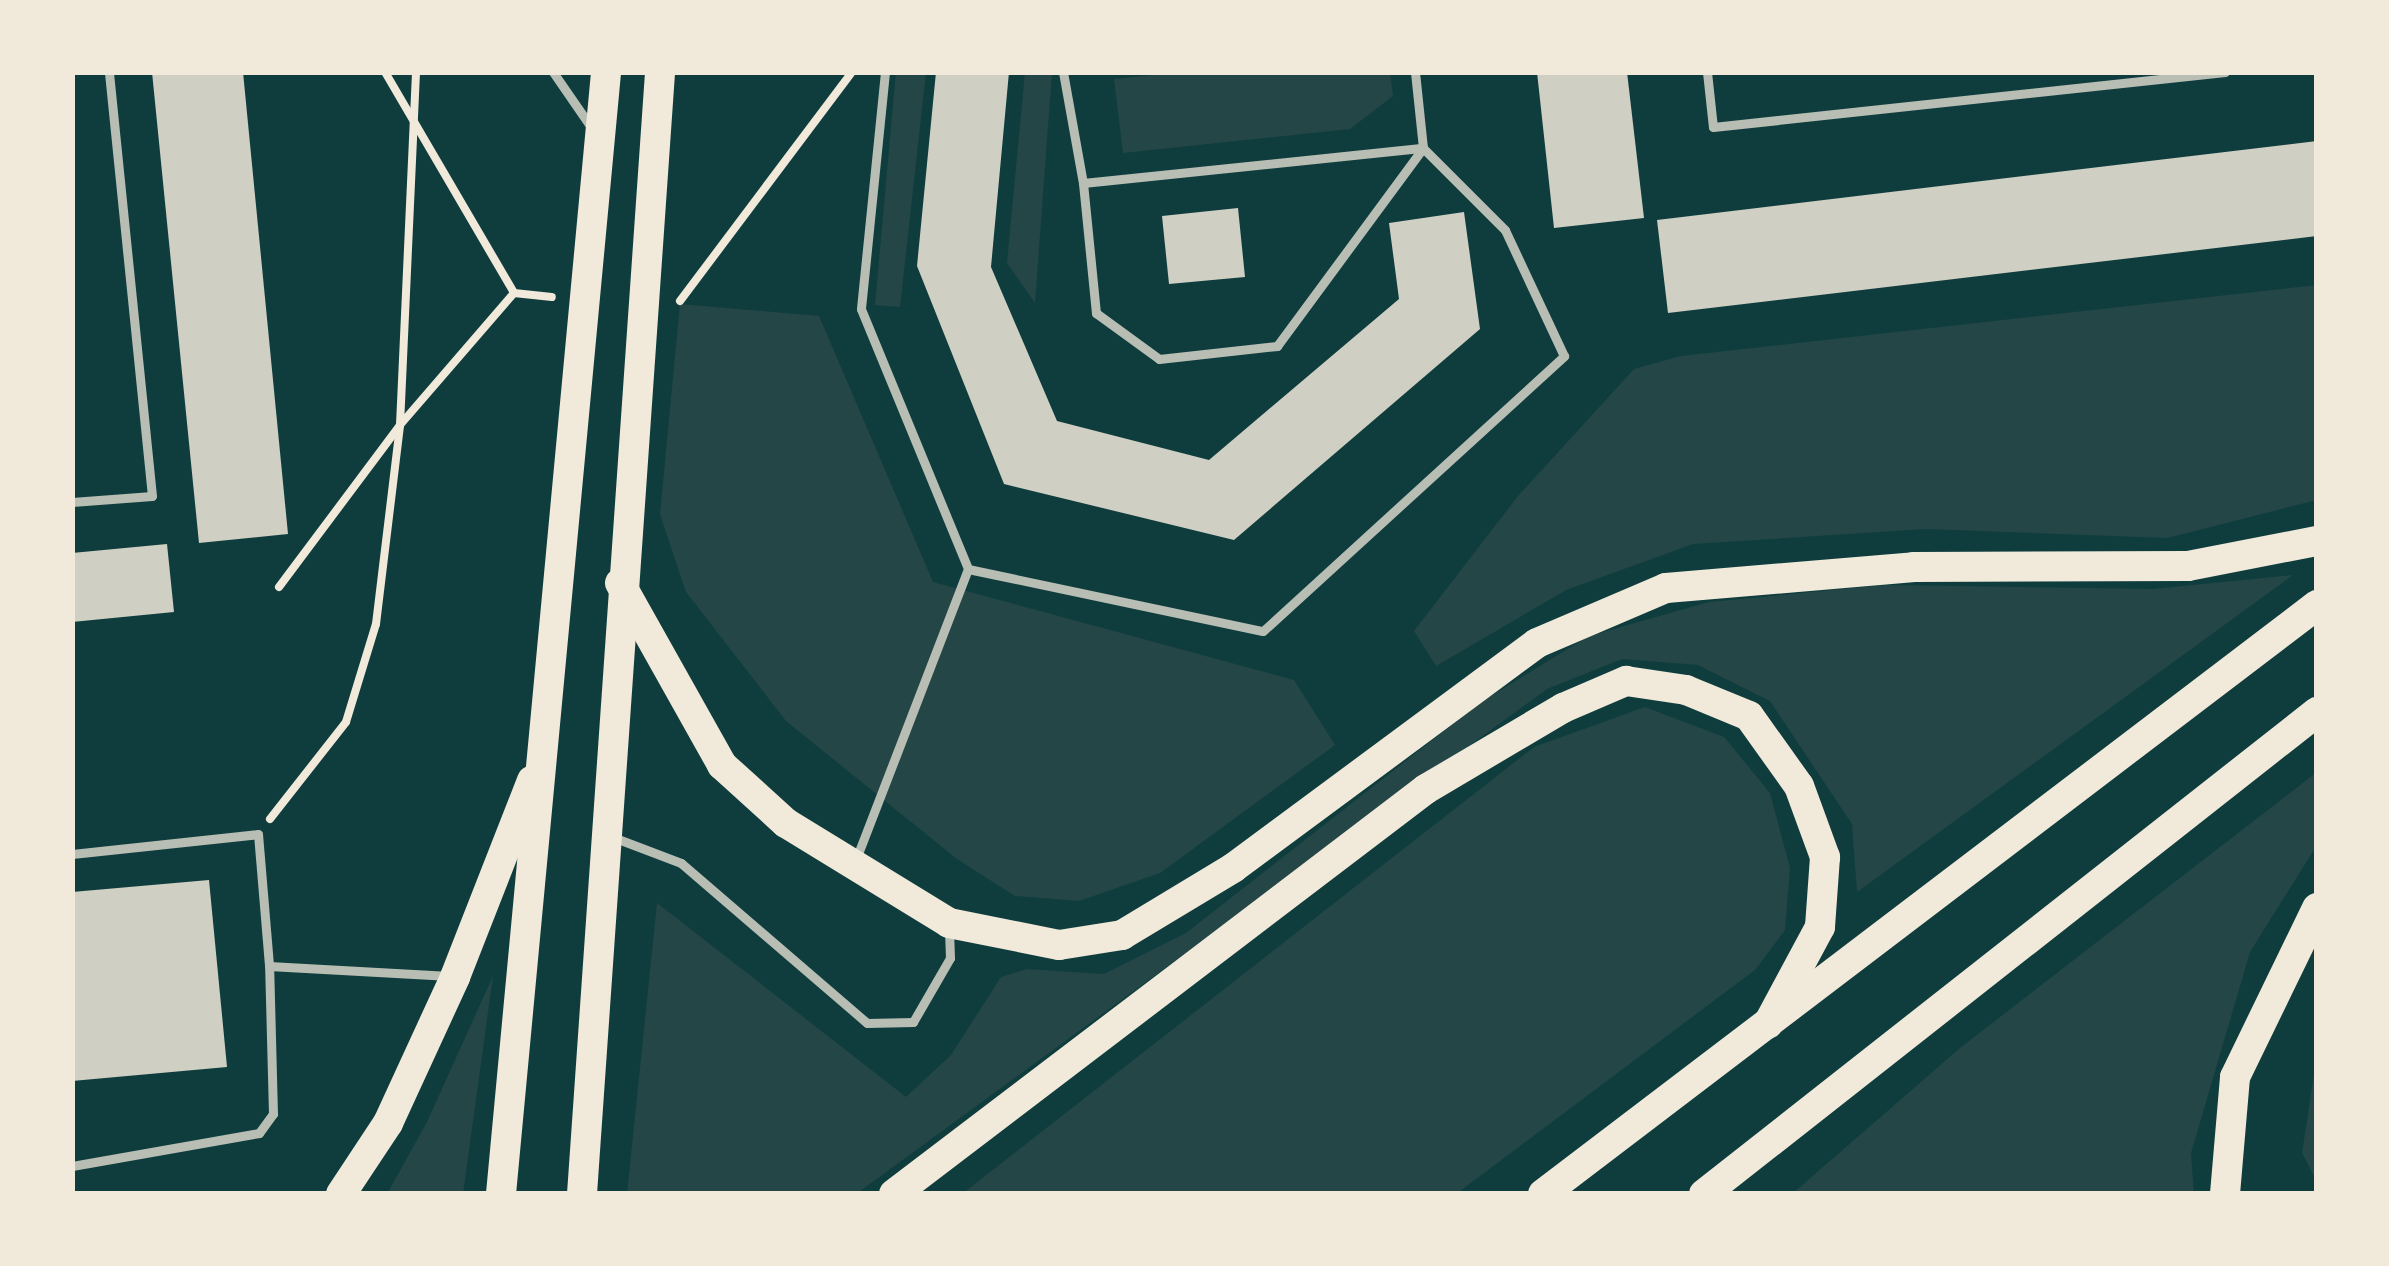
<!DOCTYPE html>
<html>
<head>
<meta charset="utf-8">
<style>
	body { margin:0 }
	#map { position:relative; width:2389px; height:1266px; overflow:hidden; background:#0f3d3e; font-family:Merriweather,serif }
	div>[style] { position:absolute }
	.green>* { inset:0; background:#244646 }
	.building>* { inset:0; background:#cfcfc3 }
	.path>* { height:8px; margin:-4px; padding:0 4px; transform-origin:4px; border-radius:4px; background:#f1e9da }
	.service>* { height:9px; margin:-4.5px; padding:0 4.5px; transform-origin:4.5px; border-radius:4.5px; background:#b8beb3 }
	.primary>* { height:30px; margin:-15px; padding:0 15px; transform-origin:15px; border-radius:15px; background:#f1e9da }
	.trunk>* { height:30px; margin:-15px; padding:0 15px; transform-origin:15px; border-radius:15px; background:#f1e9da }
	span { translate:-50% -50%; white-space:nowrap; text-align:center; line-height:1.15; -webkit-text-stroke:10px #f1e9da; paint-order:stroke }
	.frame { position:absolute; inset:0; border:75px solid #f1e9da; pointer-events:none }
</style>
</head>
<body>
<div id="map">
	<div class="green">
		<div style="clip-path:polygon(896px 72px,926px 72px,900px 307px,875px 305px)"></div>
		<div style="clip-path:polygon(1025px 72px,1052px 72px,1035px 303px,1007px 263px)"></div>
		<div style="clip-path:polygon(1183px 72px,1390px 72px,1393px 96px,1350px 129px,1123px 153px,1114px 79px)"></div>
		<div style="clip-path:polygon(2317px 285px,2317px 500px,2167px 538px,1926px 529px,1693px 544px,1566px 590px,1436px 666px,1414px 631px,1518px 496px,1634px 369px,1681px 356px)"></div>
		<div style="clip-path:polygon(680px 304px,819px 316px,933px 582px,1294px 680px,1335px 745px,1160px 873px,1079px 901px,1015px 896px,957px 859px,786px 721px,686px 592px,660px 514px)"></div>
		<div style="clip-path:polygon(2293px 575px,1857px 892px,1852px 824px,1770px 701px,1698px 665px,1622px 659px,1547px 689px,856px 1194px,627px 1194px,657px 903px,906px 1097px,951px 1055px,1001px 977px,1027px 969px,1104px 974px,1186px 933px,1481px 702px,1589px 636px,1709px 602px,1885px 585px,2153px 589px)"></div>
		<div style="clip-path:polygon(1645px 707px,1724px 737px,1770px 793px,1790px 868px,1785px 930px,1755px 970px,1456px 1194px,962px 1194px,1534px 747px)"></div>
		<div style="clip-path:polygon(2317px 772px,2317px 845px,2250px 952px,2191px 1153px,2194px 1194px,1792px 1194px,1960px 1048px)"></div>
		<div style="clip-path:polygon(493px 976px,463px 1194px,387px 1194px,427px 1122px)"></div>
		<div style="clip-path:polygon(2317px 1054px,2317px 1182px,2302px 1153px)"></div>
	</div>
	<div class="building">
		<div style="clip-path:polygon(152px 72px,243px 72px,288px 534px,199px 543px)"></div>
		<div style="clip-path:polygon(936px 72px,1009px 72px,991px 267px,1057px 421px,1209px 460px,1399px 299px,1389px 223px,1464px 212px,1480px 329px,1234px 540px,1004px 484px,917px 266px)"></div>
		<div style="clip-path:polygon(1537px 72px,1627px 72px,1644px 218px,1554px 228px)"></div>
		<div style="clip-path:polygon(2317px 141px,2317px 236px,1668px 313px,1657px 220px)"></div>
		<div style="clip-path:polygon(1238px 208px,1245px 277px,1169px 284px,1162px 216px)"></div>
		<div style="clip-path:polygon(167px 544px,174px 612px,72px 622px,72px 553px)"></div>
		<div style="clip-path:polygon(209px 880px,227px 1067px,72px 1081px,72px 892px)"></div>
	</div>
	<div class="path">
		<div style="left:385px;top:72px;width:256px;rotate:59.7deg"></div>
		<div style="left:514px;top:293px;width:38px;rotate:6deg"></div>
		<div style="left:680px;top:301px;width:286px;rotate:-53.1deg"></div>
		<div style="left:279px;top:587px;width:202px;rotate:-53.2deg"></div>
		<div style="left:400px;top:425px;width:174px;rotate:-49.2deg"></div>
		<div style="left:270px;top:819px;width:123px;rotate:-51.9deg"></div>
		<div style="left:346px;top:722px;width:102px;rotate:-73deg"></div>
		<div style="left:376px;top:624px;width:200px;rotate:-83.1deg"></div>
		<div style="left:400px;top:425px;width:353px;rotate:-87.4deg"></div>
	</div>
	<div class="service">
		<div style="left:553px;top:72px;width:67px;rotate:55.4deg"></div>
		<div style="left:885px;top:72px;width:238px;rotate:95.8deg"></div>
		<div style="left:861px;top:309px;width:281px;rotate:67.6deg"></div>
		<div style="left:1063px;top:72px;width:113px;rotate:79.8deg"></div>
		<div style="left:1083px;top:183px;width:342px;rotate:-5.9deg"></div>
		<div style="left:1707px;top:72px;width:55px;rotate:83.8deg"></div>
		<div style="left:1713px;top:127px;width:515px;rotate:-6.13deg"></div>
		<div style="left:1083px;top:183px;width:131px;rotate:84.3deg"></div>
		<div style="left:1096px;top:313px;width:78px;rotate:36.1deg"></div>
		<div style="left:1159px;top:359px;width:119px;rotate:-6.3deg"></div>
		<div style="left:1277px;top:346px;width:246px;rotate:-53.6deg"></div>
		<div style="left:72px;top:502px;width:80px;rotate:-4.3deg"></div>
		<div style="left:152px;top:496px;width:426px;rotate:-95.8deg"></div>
		<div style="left:610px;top:836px;width:76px;rotate:20.8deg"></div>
		<div style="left:681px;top:863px;width:245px;rotate:40.7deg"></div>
		<div style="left:867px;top:1023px;width:46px;rotate:-1.2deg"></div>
		<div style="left:913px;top:1022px;width:74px;rotate:-60deg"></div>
		<div style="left:950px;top:958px;width:27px;rotate:-92deg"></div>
		<div style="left:72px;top:854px;width:187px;rotate:-6.1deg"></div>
		<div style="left:258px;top:834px;width:132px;rotate:85.2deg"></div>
		<div style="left:856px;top:859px;width:311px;rotate:-68.9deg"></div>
		<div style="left:968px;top:569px;width:301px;rotate:11.9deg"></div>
		<div style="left:1263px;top:631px;width:408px;rotate:-42.4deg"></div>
		<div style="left:1564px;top:356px;width:139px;rotate:-115.1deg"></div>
		<div style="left:1505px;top:230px;width:116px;rotate:-135deg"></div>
		<div style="left:1423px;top:148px;width:76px;rotate:-96deg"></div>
		<div style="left:72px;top:1166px;width:190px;rotate:-10deg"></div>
		<div style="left:259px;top:1133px;width:24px;rotate:-54deg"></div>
		<div style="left:273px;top:1114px;width:148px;rotate:-91.5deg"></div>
		<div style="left:269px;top:966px;width:181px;rotate:3.2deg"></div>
	</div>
	<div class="primary">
		<div style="left:620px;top:583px;width:209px;rotate:60.7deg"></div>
		<div style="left:722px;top:765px;width:86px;rotate:42.2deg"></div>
		<div style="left:786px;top:823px;width:191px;rotate:31.5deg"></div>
		<div style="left:949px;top:923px;width:112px;rotate:11.3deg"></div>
		<div style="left:1059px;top:945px;width:64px;rotate:-9deg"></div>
		<div style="left:1122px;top:935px;width:130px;rotate:-31.1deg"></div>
		<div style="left:1233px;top:868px;width:378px;rotate:-36.5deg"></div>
		<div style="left:1537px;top:643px;width:140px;rotate:-23.1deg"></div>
		<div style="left:1666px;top:588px;width:249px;rotate:-4.8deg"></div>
		<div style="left:1914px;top:567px;width:274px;rotate:-0.2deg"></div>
		<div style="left:2188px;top:566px;width:131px;rotate:-11deg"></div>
		<div style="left:341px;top:1194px;width:85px;rotate:-56.5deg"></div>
		<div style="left:388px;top:1123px;width:161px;rotate:-65.3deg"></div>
		<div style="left:455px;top:977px;width:211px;rotate:-68.6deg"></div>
		<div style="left:501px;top:1194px;width:1127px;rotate:-84.65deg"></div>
		<div style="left:582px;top:1194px;width:1125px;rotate:-86.02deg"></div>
		<div style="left:894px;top:1194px;width:669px;rotate:-37.28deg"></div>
		<div style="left:1426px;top:789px;width:159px;rotate:-30.6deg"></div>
		<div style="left:1563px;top:708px;width:69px;rotate:-23.2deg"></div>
		<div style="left:1626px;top:681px;width:61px;rotate:8.5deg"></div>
		<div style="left:1686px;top:690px;width:68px;rotate:22.4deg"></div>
		<div style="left:1749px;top:716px;width:86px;rotate:54.5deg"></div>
		<div style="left:1799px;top:786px;width:76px;rotate:69.9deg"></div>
		<div style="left:1825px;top:857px;width:70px;rotate:94.1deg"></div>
		<div style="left:1820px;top:927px;width:110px;rotate:118.2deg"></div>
		<div style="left:2225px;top:1194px;width:117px;rotate:-85.1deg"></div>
		<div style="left:2235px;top:1077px;width:188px;rotate:-64.1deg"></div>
	</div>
	<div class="trunk">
		<div style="left:1543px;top:1194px;width:973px;rotate:-37.27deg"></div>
		<div style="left:1704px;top:1194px;width:780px;rotate:-38.18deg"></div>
	</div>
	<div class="frame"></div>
</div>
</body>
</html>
